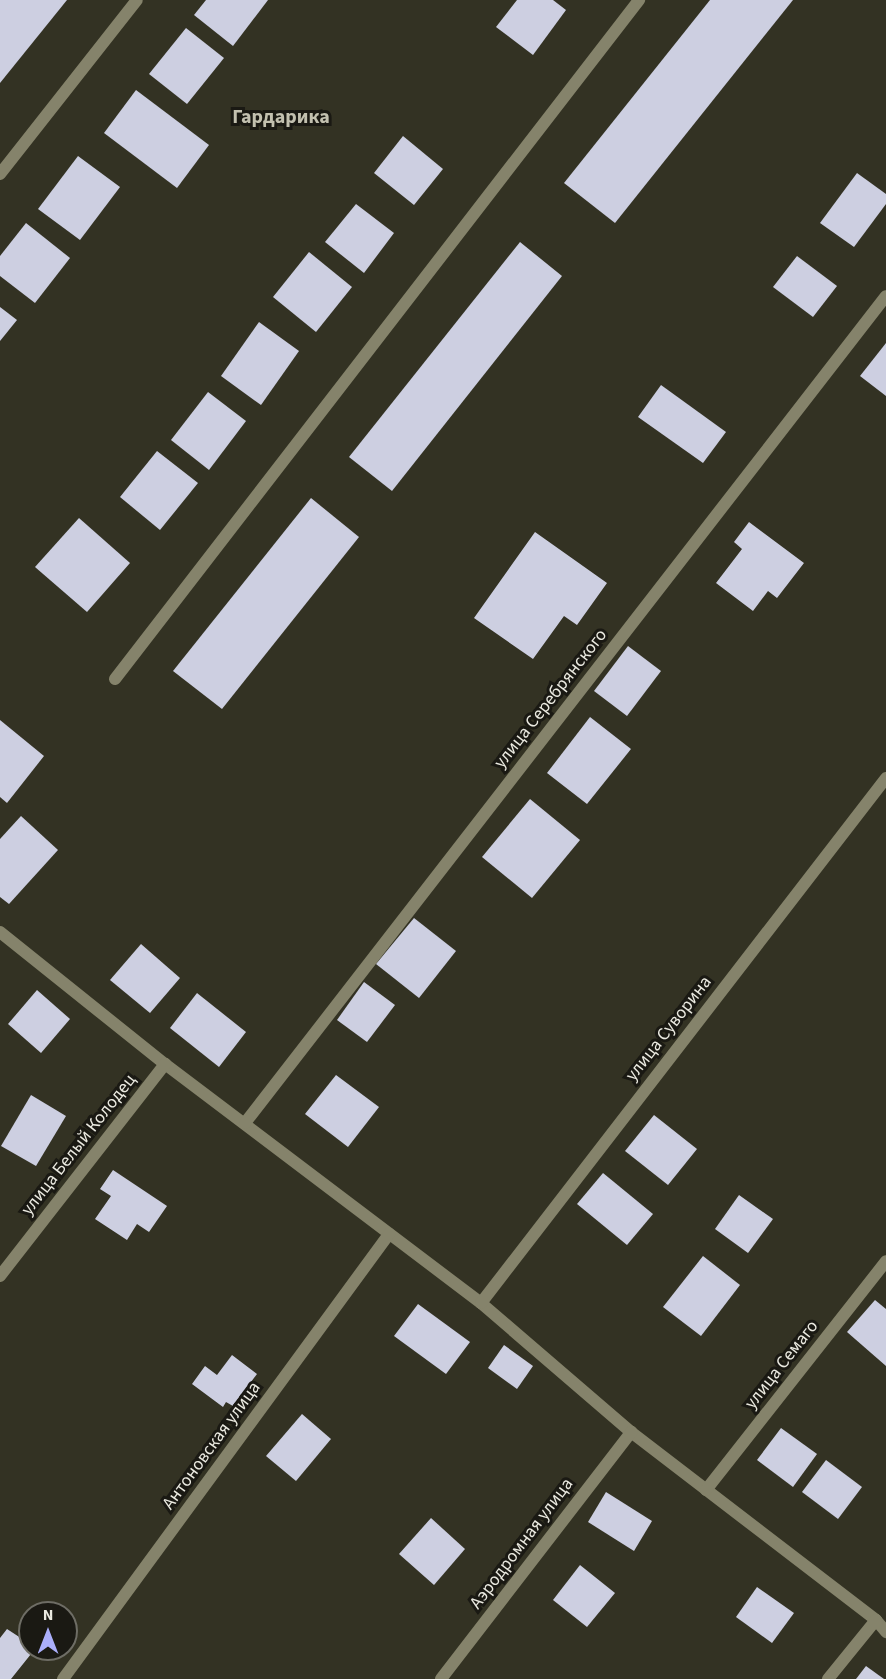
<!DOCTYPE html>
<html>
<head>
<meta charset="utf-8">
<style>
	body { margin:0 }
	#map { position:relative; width:886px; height:1679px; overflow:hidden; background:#333223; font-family:"Source Sans 3",sans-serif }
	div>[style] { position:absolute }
	.building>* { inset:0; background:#cdcfe1 }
	.service>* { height:12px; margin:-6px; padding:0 6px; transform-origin:6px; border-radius:6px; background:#85836b }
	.minor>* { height:12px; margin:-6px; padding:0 6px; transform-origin:6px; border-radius:6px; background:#85836b }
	span { translate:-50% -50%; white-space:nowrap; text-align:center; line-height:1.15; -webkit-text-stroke:6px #1a1913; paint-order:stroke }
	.street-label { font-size:18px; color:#ebeae1 }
	.neighbourhood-label { font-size:20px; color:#c2c0af; font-weight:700 }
	.north { position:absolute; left:18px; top:1601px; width:60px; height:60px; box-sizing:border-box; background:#1a1913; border:2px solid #6e6d65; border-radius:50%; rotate:0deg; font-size:16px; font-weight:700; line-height:24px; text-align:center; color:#ebeae1 }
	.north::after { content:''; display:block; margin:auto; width:21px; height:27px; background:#abaffb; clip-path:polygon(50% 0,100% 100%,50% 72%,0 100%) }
</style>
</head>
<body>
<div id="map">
	<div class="building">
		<div style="clip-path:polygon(0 0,67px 0,0 83px)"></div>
		<div style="clip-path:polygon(206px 0,268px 0,233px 46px,194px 15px)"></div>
		<div style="clip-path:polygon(517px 0,553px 0,566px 10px,533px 55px,496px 27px)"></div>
		<div style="clip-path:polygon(710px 0,793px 0,615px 223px,564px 183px)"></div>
		<div style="clip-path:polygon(186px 28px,224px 58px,187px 104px,149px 74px)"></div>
		<div style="clip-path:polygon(136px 90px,209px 145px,177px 188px,104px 133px)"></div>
		<div style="clip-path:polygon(403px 136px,443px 169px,414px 205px,374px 173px)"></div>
		<div style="clip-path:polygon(78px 156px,120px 187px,80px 240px,38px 209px)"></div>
		<div style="clip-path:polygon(857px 173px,886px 194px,886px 204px,854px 247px,820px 223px)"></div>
		<div style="clip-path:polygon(356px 204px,394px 233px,364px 273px,325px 242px)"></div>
		<div style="clip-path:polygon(26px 223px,70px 258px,35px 303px,0 276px,0 256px)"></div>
		<div style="clip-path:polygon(520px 242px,562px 276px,392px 491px,349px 457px)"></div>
		<div style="clip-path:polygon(309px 252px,352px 287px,316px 332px,273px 297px)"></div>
		<div style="clip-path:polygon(797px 256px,837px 286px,813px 317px,773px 287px)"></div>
		<div style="clip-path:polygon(0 307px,17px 320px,0 341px)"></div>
		<div style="clip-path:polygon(259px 322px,299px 351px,261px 405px,221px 376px)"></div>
		<div style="clip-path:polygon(886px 343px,886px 396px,860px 376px)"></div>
		<div style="clip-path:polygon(661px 385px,726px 432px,703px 463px,638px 417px)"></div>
		<div style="clip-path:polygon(208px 392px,246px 421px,209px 470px,171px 440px)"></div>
		<div style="clip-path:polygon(157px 451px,198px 483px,160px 530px,120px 497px)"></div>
		<div style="clip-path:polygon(311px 498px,359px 537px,222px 709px,173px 671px)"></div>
		<div style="clip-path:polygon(79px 518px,130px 563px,87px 612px,35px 567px)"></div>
		<div style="clip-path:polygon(749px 522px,804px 563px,777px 598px,768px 591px,753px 611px,716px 583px,742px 549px,734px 542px)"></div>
		<div style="clip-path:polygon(535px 532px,607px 583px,577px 625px,564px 616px,533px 659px,474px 618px)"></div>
		<div style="clip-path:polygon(628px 646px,661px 671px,627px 716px,594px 691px)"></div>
		<div style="clip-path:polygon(590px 717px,631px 749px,587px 804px,547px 773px)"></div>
		<div style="clip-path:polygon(0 720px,44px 756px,7px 803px,0 797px)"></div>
		<div style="clip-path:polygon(530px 799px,580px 840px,532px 898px,482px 857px)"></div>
		<div style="clip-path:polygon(21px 816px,58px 850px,9px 904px,0 897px,0 839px)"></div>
		<div style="clip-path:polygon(414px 918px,456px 951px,419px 998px,376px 964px)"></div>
		<div style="clip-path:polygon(141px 944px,180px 978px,150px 1013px,110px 980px)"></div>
		<div style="clip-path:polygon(364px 982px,395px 1005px,367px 1042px,337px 1020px)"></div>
		<div style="clip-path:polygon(37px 990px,70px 1019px,41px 1053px,8px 1024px)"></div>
		<div style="clip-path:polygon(197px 993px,246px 1032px,219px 1067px,170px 1028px)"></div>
		<div style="clip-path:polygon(336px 1075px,379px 1107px,348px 1147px,305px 1114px)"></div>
		<div style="clip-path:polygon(31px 1095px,66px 1116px,36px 1166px,1px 1146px)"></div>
		<div style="clip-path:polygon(654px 1115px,697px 1149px,668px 1185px,625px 1151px)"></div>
		<div style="clip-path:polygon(113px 1170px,167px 1206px,149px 1232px,137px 1224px,127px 1240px,95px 1219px,111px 1196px,100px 1189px)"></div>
		<div style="clip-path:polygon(603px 1173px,653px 1214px,627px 1245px,577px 1204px)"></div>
		<div style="clip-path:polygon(739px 1195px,773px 1219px,748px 1253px,715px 1229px)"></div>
		<div style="clip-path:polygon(703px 1256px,740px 1285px,701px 1336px,663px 1307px)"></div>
		<div style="clip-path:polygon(875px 1300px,886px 1309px,886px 1366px,847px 1332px)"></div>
		<div style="clip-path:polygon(418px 1304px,470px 1342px,446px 1374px,394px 1336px)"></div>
		<div style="clip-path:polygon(504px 1345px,533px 1366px,517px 1389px,488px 1368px)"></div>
		<div style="clip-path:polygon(232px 1355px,257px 1374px,233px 1406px,226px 1402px,223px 1407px,192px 1384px,205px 1366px,217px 1375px)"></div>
		<div style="clip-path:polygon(302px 1414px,331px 1439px,296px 1481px,266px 1456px)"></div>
		<div style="clip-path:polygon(781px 1428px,817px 1454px,793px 1487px,757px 1460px)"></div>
		<div style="clip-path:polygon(826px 1460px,862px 1487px,838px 1519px,802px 1492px)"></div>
		<div style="clip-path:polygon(606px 1492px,652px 1521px,634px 1551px,588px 1522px)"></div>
		<div style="clip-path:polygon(431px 1518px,465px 1549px,434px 1585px,399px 1554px)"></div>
		<div style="clip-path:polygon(580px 1565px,615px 1593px,587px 1627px,553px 1600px)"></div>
		<div style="clip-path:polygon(757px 1587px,794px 1613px,772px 1643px,736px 1617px)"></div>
		<div style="clip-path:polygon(7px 1629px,30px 1644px,30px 1649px,35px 1649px,11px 1679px,0 1679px,0 1638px)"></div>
		<div style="clip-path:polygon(866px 1666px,884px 1679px,856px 1679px)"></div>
	</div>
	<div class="service">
		<div style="left:0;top:174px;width:221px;rotate:-51.8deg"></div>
		<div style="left:115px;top:679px;width:858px;rotate:-52.34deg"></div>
	</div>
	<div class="minor">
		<div style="left:0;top:932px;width:211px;rotate:38.7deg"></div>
		<div style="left:165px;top:1064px;width:396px;rotate:37.1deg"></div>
		<div style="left:481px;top:1303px;width:198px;rotate:40.7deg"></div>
		<div style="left:631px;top:1432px;width:309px;rotate:37.5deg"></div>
		<div style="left:876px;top:1620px;width:16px;rotate:50deg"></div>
		<div style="left:245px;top:1123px;width:1046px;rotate:-52.22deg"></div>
		<div style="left:0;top:1276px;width:269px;rotate:-52.1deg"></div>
		<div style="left:481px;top:1303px;width:663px;rotate:-52.35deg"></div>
		<div style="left:706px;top:1490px;width:291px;rotate:-51.8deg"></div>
		<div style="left:63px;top:1679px;width:552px;rotate:-53.77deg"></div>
		<div style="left:441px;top:1679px;width:312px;rotate:-52.4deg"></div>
		<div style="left:828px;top:1679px;width:76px;rotate:-50.9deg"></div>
	</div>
	<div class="street-label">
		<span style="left:551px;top:699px;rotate:-52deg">улица Серебрянского</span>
		<span style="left:669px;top:1029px;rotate:-52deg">улица Суворина</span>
		<span style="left:79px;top:1145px;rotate:-52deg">улица Белый Колодец</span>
		<span style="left:782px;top:1365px;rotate:-52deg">улица Семаго</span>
		<span style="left:212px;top:1446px;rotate:-54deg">Антоновская улица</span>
		<span style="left:522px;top:1544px;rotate:-53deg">Аэродромная улица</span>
	</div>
	<div class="neighbourhood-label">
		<span style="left:281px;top:117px">Гардарика</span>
	</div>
	<div class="north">N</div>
</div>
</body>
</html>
